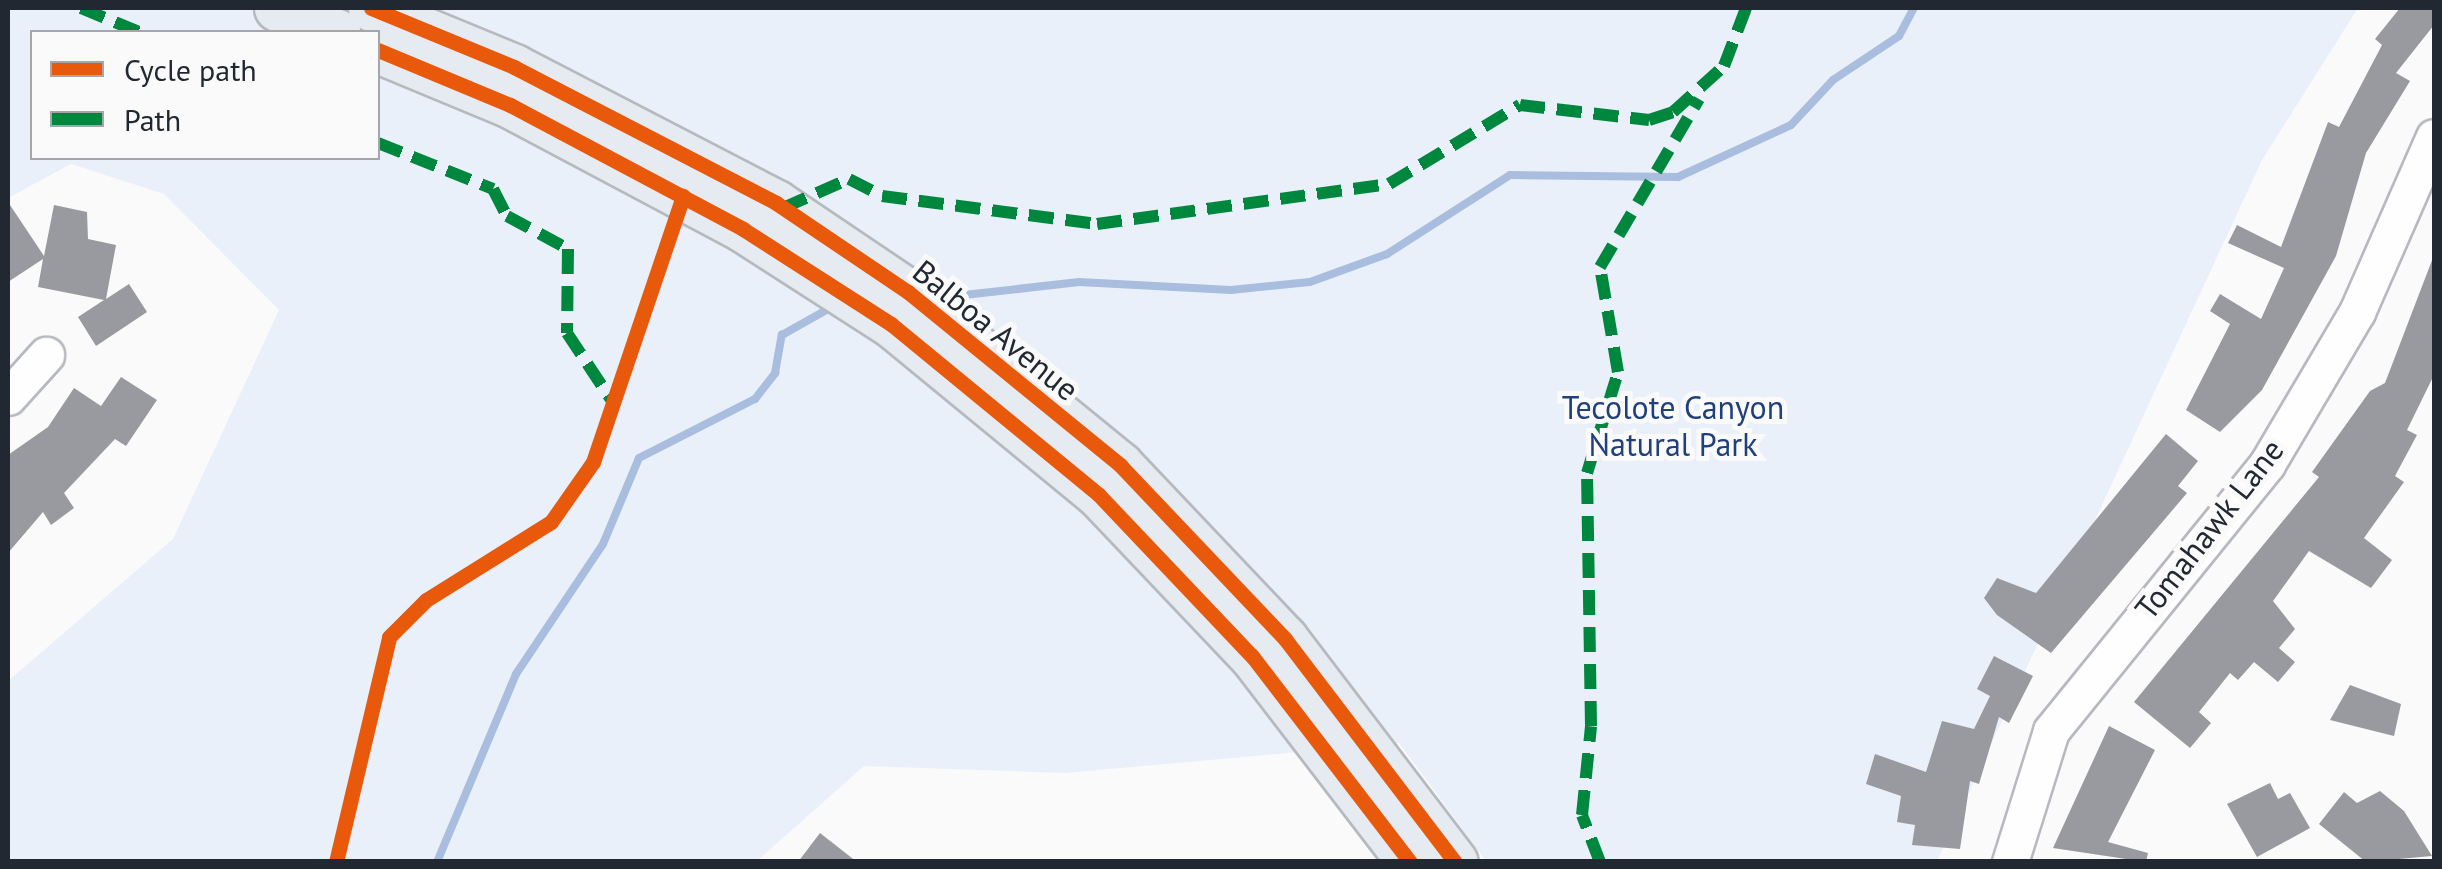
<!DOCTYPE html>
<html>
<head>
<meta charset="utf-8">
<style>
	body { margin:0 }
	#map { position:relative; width:2442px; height:869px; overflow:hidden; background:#fafafa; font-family:"PT Sans",sans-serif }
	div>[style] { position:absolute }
	.green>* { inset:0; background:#e9f0fa }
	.stream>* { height:8px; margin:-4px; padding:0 4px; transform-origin:4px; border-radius:4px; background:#a9bddf }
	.building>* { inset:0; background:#989a9f }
	.roads { filter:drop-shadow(2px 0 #b6b9be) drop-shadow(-2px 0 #b6b9be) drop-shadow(0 2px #b6b9be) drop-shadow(0 -2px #b6b9be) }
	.minor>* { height:35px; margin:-17.5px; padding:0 17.5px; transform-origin:17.5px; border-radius:17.5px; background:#fefefe }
	.major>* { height:45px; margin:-22.5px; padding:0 22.5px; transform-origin:22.5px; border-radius:22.5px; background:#e6ebf2 }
	.quiet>* { height:12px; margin-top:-6px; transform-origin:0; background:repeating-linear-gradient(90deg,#00873e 0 25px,transparent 0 37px) }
	.cycleway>* { height:15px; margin:-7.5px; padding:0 7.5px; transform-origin:7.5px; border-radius:7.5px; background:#e8590c }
	span { translate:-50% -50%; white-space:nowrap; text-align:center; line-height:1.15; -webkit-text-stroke:10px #fafafa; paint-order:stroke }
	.street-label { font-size:32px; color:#222832 }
	.park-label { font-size:32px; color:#1f407c }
	.frame { position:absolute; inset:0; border:10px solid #222832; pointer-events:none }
	.legend { position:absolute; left:30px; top:30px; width:350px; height:130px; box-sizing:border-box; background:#fafafa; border:2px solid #a4a6aa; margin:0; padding:12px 18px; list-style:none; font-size:30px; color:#222832 }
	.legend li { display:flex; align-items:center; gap:20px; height:50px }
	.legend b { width:50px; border:2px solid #a4a6aa }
</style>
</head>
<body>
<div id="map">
	<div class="green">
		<div style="clip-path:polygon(evenodd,8px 8px,2358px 8px,2262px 160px,1937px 861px,1486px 861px,1399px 743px,1065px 773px,864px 766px,757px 861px,8px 861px,8px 681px,173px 539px,279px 310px,164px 194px,71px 164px,8px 198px,8px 8px,32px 32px,378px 32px,378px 158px,32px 158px,32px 32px)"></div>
	</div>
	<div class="stream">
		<div style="left:946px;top:297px;width:134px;rotate:-6.4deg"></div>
		<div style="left:1079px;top:282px;width:152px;rotate:3deg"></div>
		<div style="left:1231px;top:290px;width:79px;rotate:-5.8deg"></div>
		<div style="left:1310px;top:282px;width:82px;rotate:-20deg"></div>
		<div style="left:1387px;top:254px;width:146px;rotate:-32.7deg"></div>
		<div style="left:1510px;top:175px;width:168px;rotate:0.7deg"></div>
		<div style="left:1678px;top:177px;width:124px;rotate:-24.7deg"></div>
		<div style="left:1791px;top:125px;width:62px;rotate:-47deg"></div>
		<div style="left:1833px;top:80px;width:79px;rotate:-33.7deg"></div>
		<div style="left:1899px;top:36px;width:32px;rotate:-62deg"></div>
		<div style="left:437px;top:862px;width:204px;rotate:-67.2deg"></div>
		<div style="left:516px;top:674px;width:156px;rotate:-56.2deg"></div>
		<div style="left:603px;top:544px;width:93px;rotate:-67.3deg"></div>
		<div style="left:639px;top:458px;width:130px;rotate:-27deg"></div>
		<div style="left:755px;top:399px;width:33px;rotate:-52deg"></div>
		<div style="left:775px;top:373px;width:39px;rotate:-80deg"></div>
		<div style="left:782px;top:335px;width:55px;rotate:-29.4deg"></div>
	</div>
	<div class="building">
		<div style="clip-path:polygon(2400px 8px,2434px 8px,2434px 25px,2396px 73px,2410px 81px,2366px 153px,2336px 256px,2262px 390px,2220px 432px,2186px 410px,2230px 324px,2210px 311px,2220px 294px,2261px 319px,2284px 268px,2228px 243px,2237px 225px,2281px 247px,2328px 122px,2339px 127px,2382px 45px,2375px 39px)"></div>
		<div style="clip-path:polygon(8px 202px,44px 256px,54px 205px,87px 212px,88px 239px,116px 245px,106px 299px,129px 284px,147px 312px,96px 346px,78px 317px,104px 300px,38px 287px,43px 259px,8px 282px)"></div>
		<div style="clip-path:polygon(2434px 255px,2434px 375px,2407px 430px,2417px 435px,2395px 476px,2404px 482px,2364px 538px,2392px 560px,2371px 588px,2309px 551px,2273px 601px,2295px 629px,2279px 648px,2295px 662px,2278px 682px,2254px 662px,2238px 680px,2230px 673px,2199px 712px,2211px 723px,2190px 748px,2134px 702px,2319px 477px,2312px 472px,2370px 391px,2385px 383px)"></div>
		<div style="clip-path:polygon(121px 377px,157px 400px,126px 446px,115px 439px,64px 493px,74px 508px,51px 525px,43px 512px,8px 553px,8px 455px,48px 427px,74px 388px,101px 406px)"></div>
		<div style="clip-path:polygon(2166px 434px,2198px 461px,2178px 486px,2187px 493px,2051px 653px,1997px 615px,1984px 598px,1997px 578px,2036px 593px)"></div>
		<div style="clip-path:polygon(1994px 656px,2033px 676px,2009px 723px,1999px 717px,1979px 784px,1970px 781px,1960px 849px,1912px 845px,1915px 825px,1897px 822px,1901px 796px,1866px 784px,1875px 754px,1926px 772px,1942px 721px,1974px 729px,1990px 696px,1977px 689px)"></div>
		<div style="clip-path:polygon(2350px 685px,2401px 704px,2394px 736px,2330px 720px)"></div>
		<div style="clip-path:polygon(2109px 726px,2155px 750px,2108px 842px,2148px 853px,2146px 862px,2053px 848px)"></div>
		<div style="clip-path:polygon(2270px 783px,2278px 799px,2290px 793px,2310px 828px,2257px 857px,2227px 804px)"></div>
		<div style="clip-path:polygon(2380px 791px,2404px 811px,2432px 856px,2366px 862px,2319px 824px,2344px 792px,2357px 803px)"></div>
		<div style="clip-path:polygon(820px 833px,857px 862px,798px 862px)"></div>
	</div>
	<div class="roads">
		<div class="minor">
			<div style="left:8px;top:397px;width:57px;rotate:-47.9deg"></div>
			<div style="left:2010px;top:862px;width:137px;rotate:-72.6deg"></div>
			<div style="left:2051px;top:731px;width:343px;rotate:-51deg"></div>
			<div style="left:2267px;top:464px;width:177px;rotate:-59.4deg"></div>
			<div style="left:2357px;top:312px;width:191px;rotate:-66.3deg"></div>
		</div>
		<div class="major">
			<div style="left:277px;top:8px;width:65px;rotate:21.8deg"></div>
			<div style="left:371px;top:8px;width:155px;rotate:22.4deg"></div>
			<div style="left:514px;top:67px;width:295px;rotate:27.4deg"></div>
			<div style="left:776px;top:203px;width:159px;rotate:34deg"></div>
			<div style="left:908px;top:292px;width:274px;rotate:39.2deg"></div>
			<div style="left:1120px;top:465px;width:240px;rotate:46.5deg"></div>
			<div style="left:1285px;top:639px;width:280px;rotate:52.7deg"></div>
			<div style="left:378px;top:50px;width:143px;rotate:22.6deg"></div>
			<div style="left:510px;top:105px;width:264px;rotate:28deg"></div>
			<div style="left:743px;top:229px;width:176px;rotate:32.7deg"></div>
			<div style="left:891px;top:324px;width:269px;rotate:39.4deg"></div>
			<div style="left:1099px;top:495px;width:222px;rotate:46.5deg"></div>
			<div style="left:1252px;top:656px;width:260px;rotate:52.5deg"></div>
		</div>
	</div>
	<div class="quiet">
		<div style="left:81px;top:8px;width:63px;rotate:22.5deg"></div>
		<div style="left:378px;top:143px;width:124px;rotate:21.8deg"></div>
		<div style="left:493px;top:189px;width:30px;rotate:63deg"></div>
		<div style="left:507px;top:216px;width:69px;rotate:28.4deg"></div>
		<div style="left:568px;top:249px;width:84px;rotate:90.7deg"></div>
		<div style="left:567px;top:333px;width:82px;rotate:56.5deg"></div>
		<div style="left:783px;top:208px;width:72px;rotate:-23.7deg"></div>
		<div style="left:849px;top:179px;width:37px;rotate:27deg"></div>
		<div style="left:882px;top:196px;width:217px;rotate:7.4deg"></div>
		<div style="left:1097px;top:224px;width:295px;rotate:-7.8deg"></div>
		<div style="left:1389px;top:184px;width:153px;rotate:-31.1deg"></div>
		<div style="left:1520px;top:105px;width:130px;rotate:6.6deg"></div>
		<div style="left:1649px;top:120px;width:25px;rotate:-18deg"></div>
		<div style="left:1673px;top:112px;width:69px;rotate:-42deg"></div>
		<div style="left:1724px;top:66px;width:62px;rotate:-69.2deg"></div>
		<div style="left:1600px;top:862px;width:50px;rotate:-111deg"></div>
		<div style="left:1582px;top:815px;width:89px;rotate:-84.2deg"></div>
		<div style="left:1591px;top:726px;width:253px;rotate:-90.9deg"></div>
		<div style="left:1587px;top:473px;width:106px;rotate:-72.9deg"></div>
		<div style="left:1618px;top:372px;width:107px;rotate:-99.7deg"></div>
		<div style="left:1600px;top:267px;width:195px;rotate:-59.5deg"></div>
	</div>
	<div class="cycleway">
		<div style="left:371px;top:8px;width:155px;rotate:22.4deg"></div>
		<div style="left:514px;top:67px;width:295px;rotate:27.4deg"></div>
		<div style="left:776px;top:203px;width:159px;rotate:34deg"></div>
		<div style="left:908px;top:292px;width:274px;rotate:39.2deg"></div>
		<div style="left:1120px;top:465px;width:240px;rotate:46.5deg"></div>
		<div style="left:1285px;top:639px;width:280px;rotate:52.7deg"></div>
		<div style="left:378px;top:50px;width:143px;rotate:22.6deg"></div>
		<div style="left:510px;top:105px;width:264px;rotate:28deg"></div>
		<div style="left:743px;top:229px;width:176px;rotate:32.7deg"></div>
		<div style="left:891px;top:324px;width:269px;rotate:39.4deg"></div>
		<div style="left:1099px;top:495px;width:222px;rotate:46.5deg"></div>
		<div style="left:1252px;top:656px;width:260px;rotate:52.5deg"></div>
		<div style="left:336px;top:862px;width:231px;rotate:-76.7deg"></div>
		<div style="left:389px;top:637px;width:52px;rotate:-45deg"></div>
		<div style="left:426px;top:600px;width:147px;rotate:-32deg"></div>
		<div style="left:551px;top:522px;width:73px;rotate:-55deg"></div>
		<div style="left:593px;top:462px;width:281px;rotate:-71.3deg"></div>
	</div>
	<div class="street-label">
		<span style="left:996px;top:330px;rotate:39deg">Balboa Avenue</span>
		<span style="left:2209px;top:529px;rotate:-52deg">Tomahawk Lane</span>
	</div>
	<div class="park-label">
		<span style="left:1673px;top:426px">Tecolote Canyon<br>Natural Park</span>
	</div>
	<div class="frame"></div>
	<ul class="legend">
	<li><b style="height:12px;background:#e8590c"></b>Cycle path</li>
	<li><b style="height:12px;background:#00873e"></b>Path</li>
	</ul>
</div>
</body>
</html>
